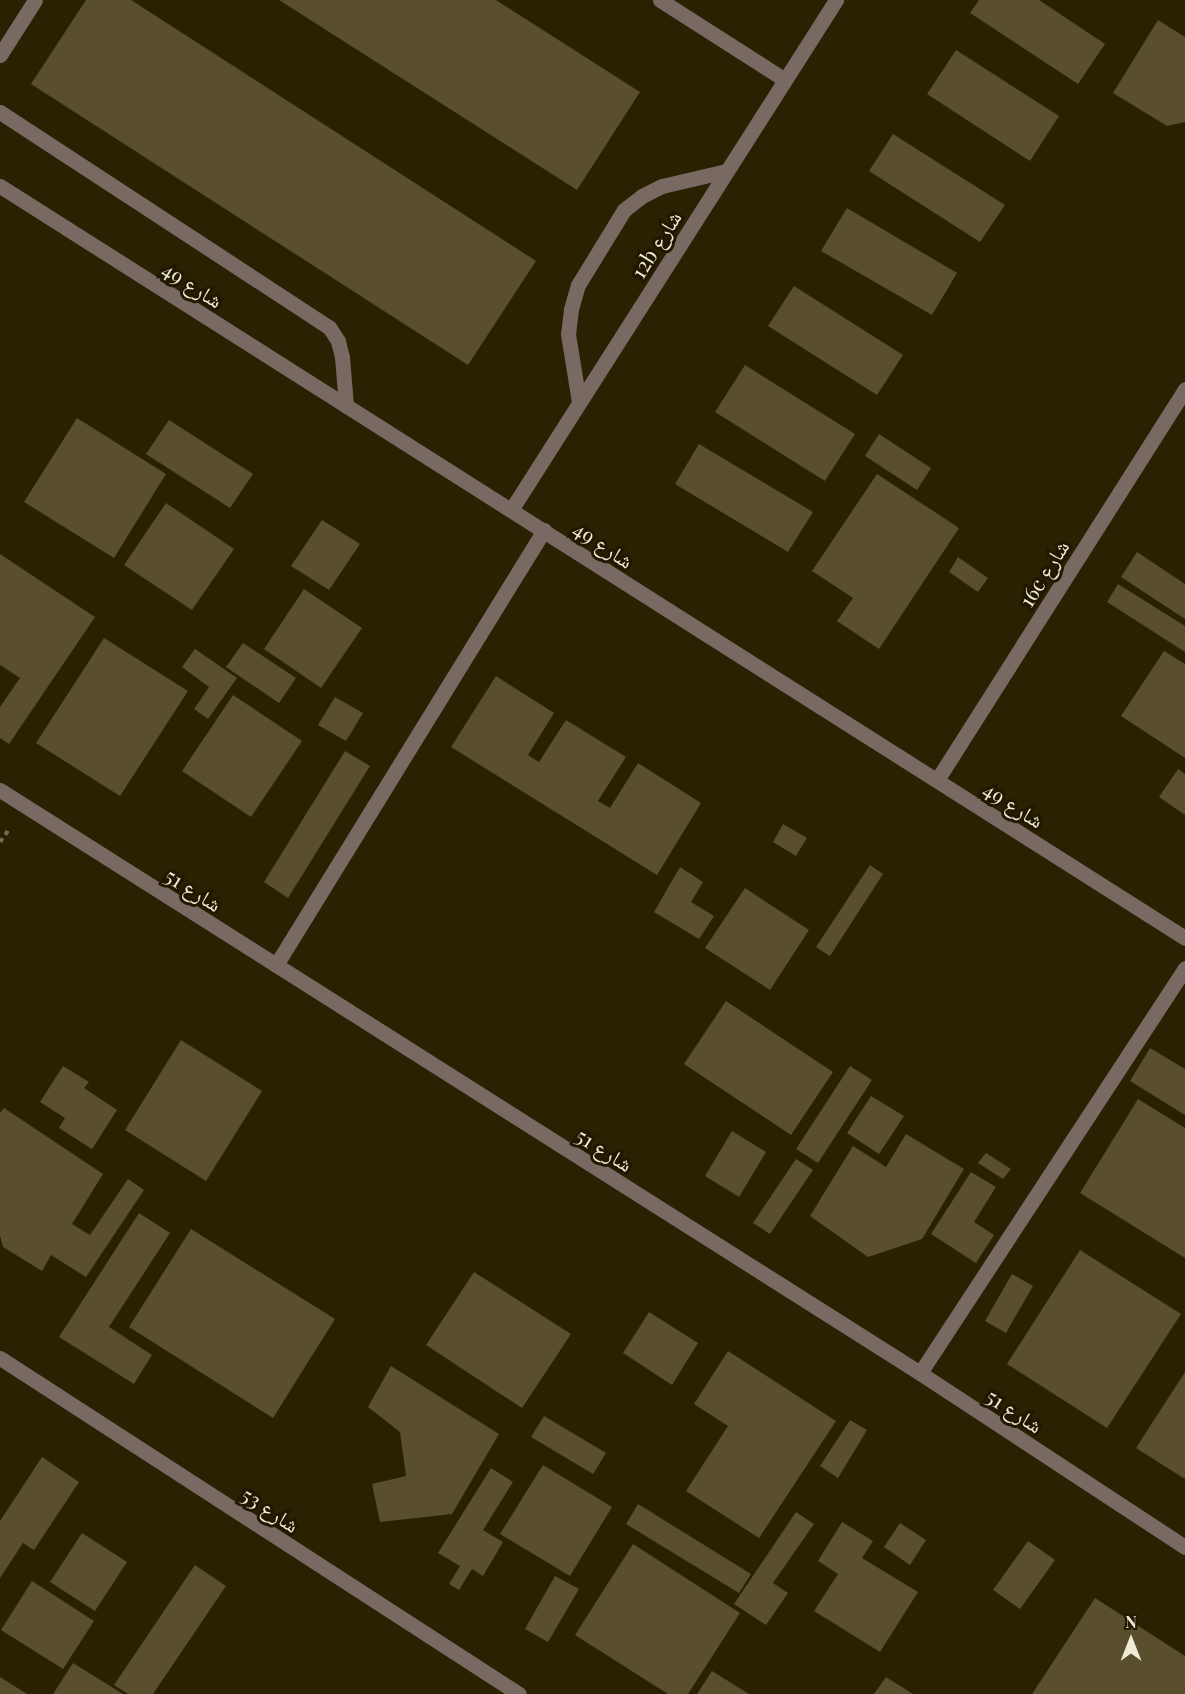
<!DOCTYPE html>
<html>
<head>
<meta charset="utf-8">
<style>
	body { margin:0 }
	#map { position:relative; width:1185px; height:1694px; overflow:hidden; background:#2a2102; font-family:"Playfair Display","Noto Naskh Arabic",serif }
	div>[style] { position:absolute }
	.building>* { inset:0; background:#594f2f }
	.path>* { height:4px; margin-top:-2px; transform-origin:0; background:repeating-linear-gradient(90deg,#746c52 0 4.5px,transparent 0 9px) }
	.minor>* { height:15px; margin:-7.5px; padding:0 7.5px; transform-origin:7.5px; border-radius:7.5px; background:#796963 }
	span { translate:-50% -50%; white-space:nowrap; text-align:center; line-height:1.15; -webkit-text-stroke:6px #211800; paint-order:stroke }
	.street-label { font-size:21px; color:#f0ead8 }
	.north { position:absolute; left:1101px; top:1610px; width:60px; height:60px; -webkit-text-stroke:4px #211800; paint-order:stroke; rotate:0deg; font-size:16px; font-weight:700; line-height:24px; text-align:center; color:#f0ead8 }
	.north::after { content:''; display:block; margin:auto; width:21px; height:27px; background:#f0ead8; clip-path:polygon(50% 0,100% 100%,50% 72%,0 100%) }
</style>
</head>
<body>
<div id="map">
	<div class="building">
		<div style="clip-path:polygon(86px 0,131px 0,536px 261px,468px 365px,31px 84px)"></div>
		<div style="clip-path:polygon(279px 0,496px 0,640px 92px,577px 190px)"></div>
		<div style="clip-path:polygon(979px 0,1039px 0,1105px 44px,1078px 84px,970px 13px)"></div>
		<div style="clip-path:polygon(1158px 20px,1185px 37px,1185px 122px,1167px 126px,1113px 93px)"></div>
		<div style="clip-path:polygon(956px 50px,1059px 116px,1030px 161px,927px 94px)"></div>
		<div style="clip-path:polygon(893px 134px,1005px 205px,980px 242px,869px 171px)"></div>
		<div style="clip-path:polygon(847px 208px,957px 273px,932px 315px,821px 251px)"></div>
		<div style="clip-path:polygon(794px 286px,903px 355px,877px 395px,768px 326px)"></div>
		<div style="clip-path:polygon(745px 365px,855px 434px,825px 481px,715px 412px)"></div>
		<div style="clip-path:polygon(77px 418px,166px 474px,114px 558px,24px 502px)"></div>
		<div style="clip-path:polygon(169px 420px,253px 474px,230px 508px,146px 454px)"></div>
		<div style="clip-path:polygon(879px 434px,931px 468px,917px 490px,865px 456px)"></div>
		<div style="clip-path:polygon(699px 444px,813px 512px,788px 552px,675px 484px)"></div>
		<div style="clip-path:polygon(877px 474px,959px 528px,879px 649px,837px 621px,853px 598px,812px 571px)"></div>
		<div style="clip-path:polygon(166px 503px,234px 549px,192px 610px,124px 565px)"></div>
		<div style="clip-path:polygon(322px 520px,360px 544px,329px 590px,291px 566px)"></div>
		<div style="clip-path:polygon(1137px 552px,1185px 584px,1185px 619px,1121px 577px)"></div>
		<div style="clip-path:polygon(0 554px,95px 617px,9px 744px,0 738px,0 707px,20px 678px,0 665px)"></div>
		<div style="clip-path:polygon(958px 557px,988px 578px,978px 592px,949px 572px)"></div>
		<div style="clip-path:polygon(1118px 584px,1185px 626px,1185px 652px,1107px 602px)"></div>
		<div style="clip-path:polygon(304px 589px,362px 628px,321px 688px,264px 649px)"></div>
		<div style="clip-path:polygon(104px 638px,188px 691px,120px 796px,36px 743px)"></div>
		<div style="clip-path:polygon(243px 643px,296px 678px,279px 703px,226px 667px)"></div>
		<div style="clip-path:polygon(195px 649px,237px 678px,208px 719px,194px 709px,209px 687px,182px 667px)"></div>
		<div style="clip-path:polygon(1164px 651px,1185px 664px,1185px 758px,1121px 716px)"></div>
		<div style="clip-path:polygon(496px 676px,554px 713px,528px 755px,539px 762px,566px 720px,626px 757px,598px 801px,610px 808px,638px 763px,701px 803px,657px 875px,451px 747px)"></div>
		<div style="clip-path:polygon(233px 695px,302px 741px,251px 817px,182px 771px)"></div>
		<div style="clip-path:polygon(335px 697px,363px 713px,346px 741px,318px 725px)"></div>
		<div style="clip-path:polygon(345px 751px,370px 766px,288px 898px,264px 882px)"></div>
		<div style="clip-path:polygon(1178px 769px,1185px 774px,1185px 815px,1159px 797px)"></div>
		<div style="clip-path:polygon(783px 824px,807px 838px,796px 856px,773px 842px)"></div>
		<div style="clip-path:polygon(870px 865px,883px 874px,830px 956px,816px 947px)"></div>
		<div style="clip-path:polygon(680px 867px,703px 882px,691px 902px,714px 916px,699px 939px,654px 912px)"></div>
		<div style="clip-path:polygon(745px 888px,809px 930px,770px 990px,705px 948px)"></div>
		<div style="clip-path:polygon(726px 1001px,833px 1072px,791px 1135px,684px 1064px)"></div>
		<div style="clip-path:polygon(181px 1040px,262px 1091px,206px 1181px,125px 1130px)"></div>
		<div style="clip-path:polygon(1150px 1048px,1185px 1069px,1185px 1115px,1130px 1081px)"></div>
		<div style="clip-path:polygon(63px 1066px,89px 1082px,84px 1088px,117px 1110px,92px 1149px,59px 1128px,65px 1118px,40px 1102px)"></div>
		<div style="clip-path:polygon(850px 1066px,872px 1080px,818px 1163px,796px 1149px)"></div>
		<div style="clip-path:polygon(871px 1096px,904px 1116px,879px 1154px,847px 1133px)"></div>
		<div style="clip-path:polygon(1138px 1099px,1185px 1128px,1185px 1258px,1080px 1193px)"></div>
		<div style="clip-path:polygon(4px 1108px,103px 1174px,72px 1224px,90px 1235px,128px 1179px,144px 1190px,86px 1277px,51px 1255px,42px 1271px,3px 1247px,0 1236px,0 1113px)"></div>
		<div style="clip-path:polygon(732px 1131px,766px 1152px,739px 1197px,705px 1176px)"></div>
		<div style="clip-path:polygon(906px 1134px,964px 1169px,922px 1239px,868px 1257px,810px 1216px,853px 1146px,886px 1167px)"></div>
		<div style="clip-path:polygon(986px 1153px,1011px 1169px,1003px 1179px,978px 1163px)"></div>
		<div style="clip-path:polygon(796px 1159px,813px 1170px,770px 1234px,753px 1223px)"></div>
		<div style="clip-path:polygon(971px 1172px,996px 1187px,974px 1222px,994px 1235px,976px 1263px,931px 1234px)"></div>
		<div style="clip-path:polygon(139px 1213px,170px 1233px,109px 1327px,152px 1355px,134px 1384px,59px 1337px)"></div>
		<div style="clip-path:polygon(191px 1229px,335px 1319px,273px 1418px,129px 1327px)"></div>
		<div style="clip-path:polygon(1080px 1250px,1181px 1314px,1107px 1428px,1007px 1364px)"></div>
		<div style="clip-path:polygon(474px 1272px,571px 1334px,522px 1408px,426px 1345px)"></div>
		<div style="clip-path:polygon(1012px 1274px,1033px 1286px,1006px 1333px,985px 1321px)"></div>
		<div style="clip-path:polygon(649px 1312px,698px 1343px,672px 1385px,623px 1353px)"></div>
		<div style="clip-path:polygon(728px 1351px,836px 1421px,759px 1538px,686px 1491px,728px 1426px,694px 1404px)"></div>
		<div style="clip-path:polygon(391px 1366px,499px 1434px,452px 1514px,380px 1522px,372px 1484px,406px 1476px,400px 1432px,368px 1407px)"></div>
		<div style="clip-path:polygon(1185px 1372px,1185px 1479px,1136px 1448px)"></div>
		<div style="clip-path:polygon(544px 1416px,606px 1453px,593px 1474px,531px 1437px)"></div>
		<div style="clip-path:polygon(850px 1420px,867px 1430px,838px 1478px,820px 1466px)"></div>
		<div style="clip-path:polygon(42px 1457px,79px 1482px,34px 1550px,23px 1543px,0 1578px,0 1521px)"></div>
		<div style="clip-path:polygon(543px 1465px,612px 1507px,570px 1576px,500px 1534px)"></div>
		<div style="clip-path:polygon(491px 1468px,513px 1482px,483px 1530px,503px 1542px,483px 1576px,472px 1569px,459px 1590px,449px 1584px,460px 1566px,438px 1553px)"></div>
		<div style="clip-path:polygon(638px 1504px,751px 1574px,739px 1593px,626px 1524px)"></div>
		<div style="clip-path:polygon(796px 1512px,814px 1524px,773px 1583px,788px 1593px,766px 1625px,734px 1604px)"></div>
		<div style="clip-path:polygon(842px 1522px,873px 1541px,862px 1558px,918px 1592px,880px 1652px,814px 1611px,838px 1574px,818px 1561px)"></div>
		<div style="clip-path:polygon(900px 1523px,926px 1540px,910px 1565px,884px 1547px)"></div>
		<div style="clip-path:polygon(82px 1533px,127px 1562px,95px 1611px,50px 1582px)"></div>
		<div style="clip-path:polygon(1028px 1541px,1055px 1560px,1020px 1609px,993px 1590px)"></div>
		<div style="clip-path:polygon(633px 1544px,740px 1613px,688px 1694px,668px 1694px,575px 1635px)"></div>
		<div style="clip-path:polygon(195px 1565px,226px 1586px,153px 1694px,128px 1694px,114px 1685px)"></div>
		<div style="clip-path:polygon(555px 1576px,579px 1589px,548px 1642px,525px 1629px)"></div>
		<div style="clip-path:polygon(32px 1581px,94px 1621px,63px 1669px,1px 1630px)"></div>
		<div style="clip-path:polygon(1095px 1598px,1185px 1656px,1185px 1694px,1032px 1694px)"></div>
		<div style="clip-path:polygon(73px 1663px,123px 1694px,53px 1694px)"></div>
		<div style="clip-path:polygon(712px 1671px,749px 1694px,697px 1694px)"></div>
		<div style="clip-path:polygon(0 1677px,27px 1694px,0 1694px)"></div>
		<div style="clip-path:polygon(886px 1677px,913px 1694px,874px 1694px)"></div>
	</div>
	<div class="path">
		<div style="left:0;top:842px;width:16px;rotate:-55deg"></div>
	</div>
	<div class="minor">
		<div style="left:660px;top:0;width:148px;rotate:32.6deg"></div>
		<div style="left:0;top:55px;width:65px;rotate:-57.5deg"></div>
		<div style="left:0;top:112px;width:393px;rotate:33.2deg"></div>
		<div style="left:329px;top:327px;width:17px;rotate:57deg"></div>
		<div style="left:338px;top:341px;width:16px;rotate:76deg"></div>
		<div style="left:342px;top:357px;width:49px;rotate:85.3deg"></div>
		<div style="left:0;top:186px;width:1403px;rotate:32.4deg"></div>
		<div style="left:579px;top:402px;width:69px;rotate:-99.2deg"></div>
		<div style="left:568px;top:334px;width:25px;rotate:-83deg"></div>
		<div style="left:571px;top:309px;width:25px;rotate:-74deg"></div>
		<div style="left:578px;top:285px;width:88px;rotate:-58.5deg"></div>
		<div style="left:624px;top:210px;width:23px;rotate:-38deg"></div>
		<div style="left:642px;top:196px;width:22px;rotate:-27deg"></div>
		<div style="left:662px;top:186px;width:66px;rotate:-13.2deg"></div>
		<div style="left:511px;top:510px;width:605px;rotate:-57.49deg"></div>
		<div style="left:937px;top:780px;width:463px;rotate:-57.6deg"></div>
		<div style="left:0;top:790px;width:1089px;rotate:32.36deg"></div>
		<div style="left:920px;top:1373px;width:317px;rotate:33.3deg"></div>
		<div style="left:276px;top:965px;width:511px;rotate:-58.36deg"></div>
		<div style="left:0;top:1358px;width:618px;rotate:32.92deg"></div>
		<div style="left:920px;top:1373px;width:484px;rotate:-56.8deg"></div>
	</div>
	<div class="street-label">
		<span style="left:655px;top:244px;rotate:-58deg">12b شارع</span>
		<span style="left:193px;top:284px;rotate:32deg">شارع 49</span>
		<span style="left:604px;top:544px;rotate:33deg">شارع 49</span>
		<span style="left:1043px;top:573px;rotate:-58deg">16c شارع</span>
		<span style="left:1014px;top:804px;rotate:32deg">شارع 49</span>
		<span style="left:194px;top:889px;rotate:32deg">شارع 51</span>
		<span style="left:605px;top:1149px;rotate:32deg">شارع 51</span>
		<span style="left:1015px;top:1410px;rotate:33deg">شارع 51</span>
		<span style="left:271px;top:1509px;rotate:33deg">شارع 53</span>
	</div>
	<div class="north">N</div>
</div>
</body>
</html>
